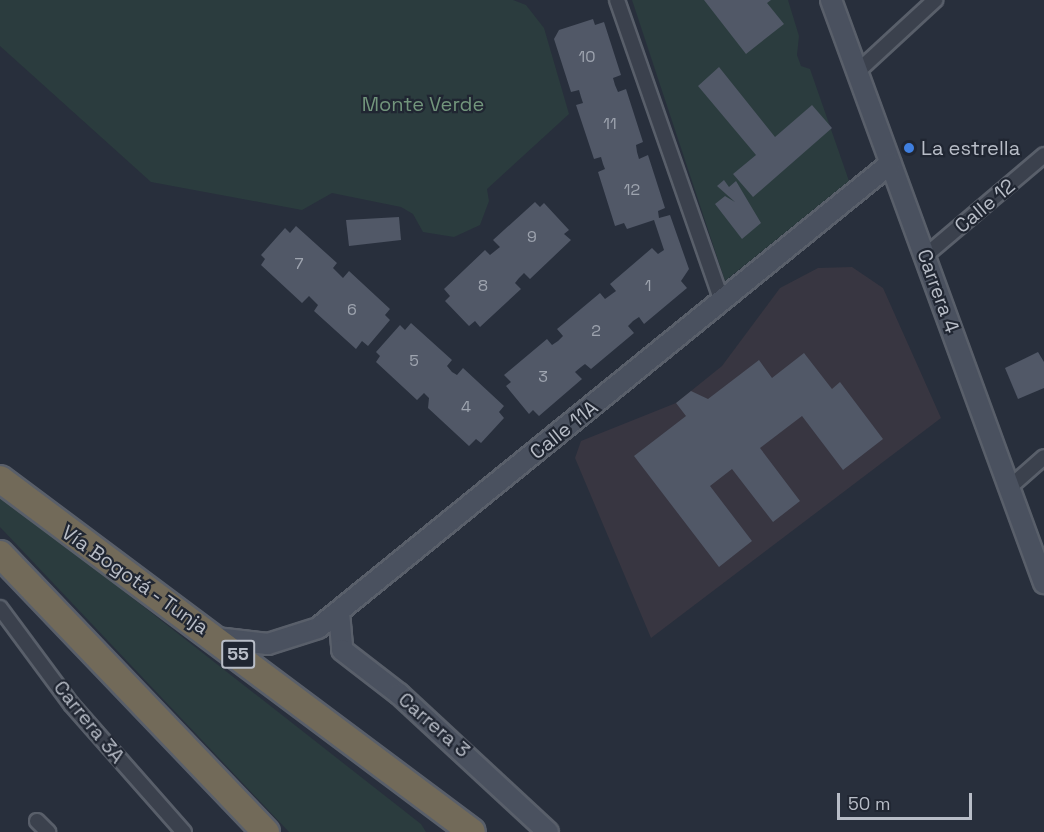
<!DOCTYPE html>
<html>
<head>
<meta charset="utf-8">
<style>
	body { margin:0 }
	#map { position:relative; width:1044px; height:832px; overflow:hidden; background:#282f3c; font-family:"Space Grotesk",sans-serif }
	div>[style] { position:absolute }
	.medical>* { inset:0; background:#383641 }
	.green>* { inset:0; background:#2b3c3e }
	.building>* { inset:0; background:#515867 }
	.roads { filter:drop-shadow(2px 0 #595f6a) drop-shadow(-2px 0 #595f6a) drop-shadow(0 2px #595f6a) drop-shadow(0 -2px #595f6a) }
	.street>* { height:14px; margin:-7px; padding:0 7px; transform-origin:7px; border-radius:7px; background:#3b414d }
	.secondary>* { height:20px; margin:-10px; padding:0 10px; transform-origin:10px; border-radius:10px; background:#4a515f }
	.highway>* { height:26px; margin:-13px; padding:0 13px; transform-origin:13px; border-radius:13px; background:#726a59 }
	.dots>* { width:16px; height:16px; translate:-50% -50%; box-sizing:border-box; border:3px solid #202632; border-radius:50% }
	span { translate:-50% -50%; white-space:nowrap; text-align:center; line-height:1.15; -webkit-text-stroke:4.5px #202632; paint-order:stroke }
	.number-label { font-size:16px; color:#9ea4af }
	.number-label span { -webkit-text-stroke-width:0 }
	.shield-label span { padding:2px 4px; background:#202632; border:2px solid; border-radius:4px; -webkit-text-stroke-width:0 }
	.shield-label { font-size:18px; color:#b8bdc7; font-weight:700 }
	.park-label { font-size:20px; color:#72957c }
	.poi-label { font-size:20px; color:#b8bdc7 }
	.left { translate:0 -50%; text-align:left }
	.street-label { font-size:20px; color:#b8bdc7 }
	.scale { position:absolute; left:837px; top:793px; width:135px; height:27px; box-sizing:border-box; border:3px solid #b8bdc7; border-top:0; padding-left:8px; font-size:18px; line-height:21px; white-space:nowrap; color:#b8bdc7; -webkit-text-stroke:4px #202632; paint-order:stroke }
</style>
</head>
<body>
<div id="map">
	<div class="medical">
		<div style="clip-path:polygon(852px 267px,883px 288px,941px 418px,651px 638px,575px 458px,581px 441px,676px 403px,722px 366px,780px 288px,818px 268px)"></div>
	</div>
	<div class="green">
		<div style="clip-path:polygon(0 0,513px 0,526px 5px,544px 28px,569px 114px,487px 189px,489px 201px,480px 225px,454px 237px,423px 232px,413px 214px,401px 207px,332px 193px,302px 210px,151px 182px,0 46px)"></div>
		<div style="clip-path:polygon(632px 0,788px 0,799px 36px,797px 55px,801px 66px,810px 69px,849px 181px,725px 281px)"></div>
		<div style="clip-path:polygon(0 494px,421px 824px,426px 832px,289px 832px,0 527px)"></div>
	</div>
	<div class="building">
		<div style="clip-path:polygon(704px 0,771px 0,767px 3px,784px 24px,746px 54px)"></div>
		<div style="clip-path:polygon(593px 19px,595px 25px,604px 22px,621px 75px,613px 78px,615px 85px,618px 92px,626px 89px,643px 142px,636px 145px,637px 152px,639px 159px,648px 155px,665px 208px,658px 211px,659px 218px,670px 215px,689px 269px,681px 281px,687px 288px,644px 324px,639px 317px,633px 321px,628px 326px,634px 333px,591px 369px,585px 364px,581px 367px,575px 372px,582px 379px,539px 416px,533px 410px,529px 414px,506px 386px,511px 382px,504px 375px,547px 339px,552px 345px,558px 341px,563px 336px,557px 329px,600px 293px,605px 299px,616px 291px,610px 284px,652px 248px,658px 254px,664px 250px,654px 220px,627px 229px,624px 223px,615px 226px,598px 172px,605px 169px,603px 164px,601px 157px,594px 159px,576px 105px,583px 103px,581px 97px,579px 90px,571px 92px,554px 39px,559px 30px)"></div>
		<div style="clip-path:polygon(719px 67px,775px 137px,812px 105px,832px 128px,753px 197px,733px 174px,756px 155px,698px 86px)"></div>
		<div style="clip-path:polygon(724px 180px,729px 187px,736px 181px,761px 223px,742px 239px,715px 204px,725px 196px,735px 202px,717px 186px)"></div>
		<div style="clip-path:polygon(535px 202px,540px 207px,544px 203px,569px 230px,564px 234px,571px 240px,530px 279px,524px 273px,519px 278px,515px 283px,521px 289px,480px 327px,475px 321px,469px 326px,445px 301px,450px 296px,444px 289px,485px 250px,490px 255px,500px 247px,493px 240px)"></div>
		<div style="clip-path:polygon(399px 217px,401px 240px,349px 246px,346px 220px)"></div>
		<div style="clip-path:polygon(296px 226px,337px 263px,333px 268px,343px 278px,349px 271px,390px 309px,385px 315px,390px 320px,368px 346px,362px 341px,356px 349px,314px 311px,318px 305px,309px 296px,302px 303px,261px 265px,265px 259px,261px 255px,285px 228px,290px 233px)"></div>
		<div style="clip-path:polygon(411px 323px,452px 360px,447px 366px,452px 372px,457px 375px,463px 368px,504px 406px,499px 412px,504px 418px,481px 443px,476px 439px,469px 446px,428px 408px,429px 398px,424px 393px,417px 400px,376px 362px,380px 356px,376px 352px,400px 325px,405px 330px)"></div>
		<div style="clip-path:polygon(1038px 352px,1044px 362px,1044px 388px,1018px 399px,1005px 368px)"></div>
		<div style="clip-path:polygon(804px 353px,832px 389px,840px 382px,883px 439px,843px 470px,802px 416px,760px 448px,800px 501px,773px 522px,732px 469px,710px 486px,752px 541px,719px 567px,634px 456px,686px 416px,676px 403px,691px 391px,708px 399px,759px 360px,772px 378px)"></div>
	</div>
	<div class="roads">
		<div class="street">
			<div style="left:617px;top:0;width:319px;rotate:70.8deg"></div>
			<div style="left:856px;top:73px;width:108px;rotate:-42.7deg"></div>
			<div style="left:925px;top:256px;width:156px;rotate:-40.3deg"></div>
			<div style="left:1010px;top:487px;width:45px;rotate:-41.4deg"></div>
			<div style="left:0;top:608px;width:119px;rotate:53.5deg"></div>
			<div style="left:71px;top:704px;width:171px;rotate:48.6deg"></div>
			<div style="left:37px;top:821px;width:16px;rotate:45deg"></div>
		</div>
		<div class="secondary">
			<div style="left:831px;top:0;width:621px;rotate:69.93deg"></div>
			<div style="left:339px;top:612px;width:38px;rotate:85deg"></div>
			<div style="left:342px;top:650px;width:72px;rotate:37.7deg"></div>
			<div style="left:399px;top:694px;width:203px;rotate:42.8deg"></div>
			<div style="left:216px;top:638px;width:52px;rotate:6.6deg"></div>
			<div style="left:268px;top:644px;width:52px;rotate:-17.7deg"></div>
			<div style="left:318px;top:628px;width:737px;rotate:-39.05deg"></div>
		</div>
		<div class="highway">
			<div style="left:0;top:479px;width:589px;rotate:36.79deg"></div>
			<div style="left:0;top:554px;width:385px;rotate:46.3deg"></div>
		</div>
	</div>
	<div class="dots">
		<div style="left:909px;top:148px;background:#3f7fe0"></div>
	</div>
	<div class="number-label">
		<span style="left:587px;top:57px">10</span>
		<span style="left:610px;top:124px">11</span>
		<span style="left:632px;top:190px">12</span>
		<span style="left:532px;top:237px">9</span>
		<span style="left:299px;top:264px">7</span>
		<span style="left:483px;top:286px">8</span>
		<span style="left:648px;top:286px">1</span>
		<span style="left:352px;top:310px">6</span>
		<span style="left:596px;top:331px">2</span>
		<span style="left:414px;top:361px">5</span>
		<span style="left:543px;top:377px">3</span>
		<span style="left:466px;top:407px">4</span>
	</div>
	<div class="shield-label">
		<span style="left:238px;top:654px">55</span>
	</div>
	<div class="park-label">
		<span style="left:423px;top:104px">Monte Verde</span>
	</div>
	<div class="poi-label">
		<span class="left" style="left:921px;top:148px">La estrella</span>
	</div>
	<div class="street-label">
		<span style="left:985px;top:206px;rotate:-40deg">Calle 12</span>
		<span style="left:938px;top:291px;rotate:70deg">Carrera 4</span>
		<span style="left:564px;top:430px;rotate:-39deg">Calle 11A</span>
		<span style="left:135px;top:580px;rotate:35deg">Vía Bogotá - Tunja</span>
		<span style="left:89px;top:722px;rotate:51deg">Carrera 3A</span>
		<span style="left:434px;top:725px;rotate:41deg">Carrera 3</span>
	</div>
	<div class="scale">50 m</div>
</div>
</body>
</html>
